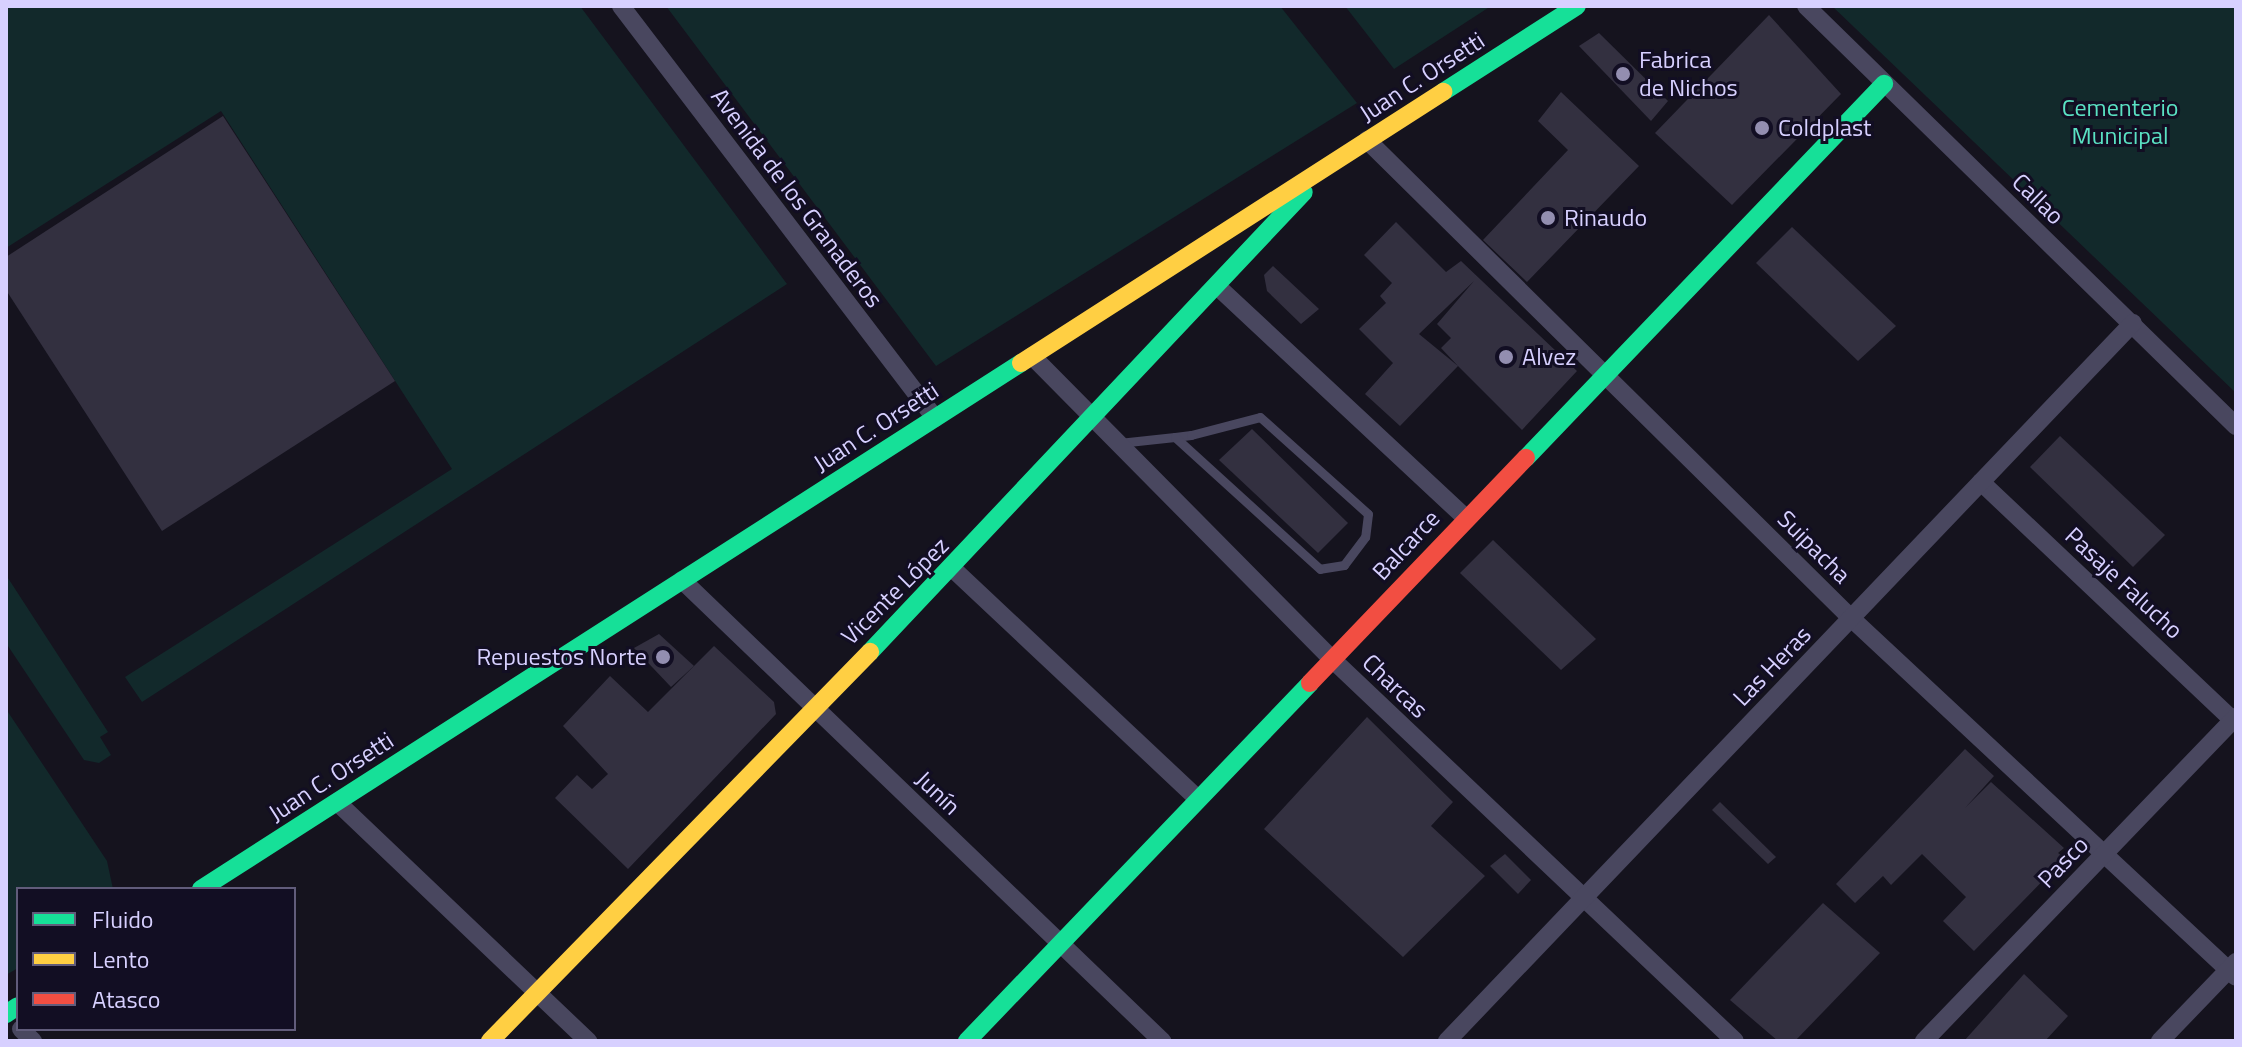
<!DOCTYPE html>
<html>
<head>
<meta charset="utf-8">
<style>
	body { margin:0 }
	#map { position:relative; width:2242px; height:1047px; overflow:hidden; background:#15131e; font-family:"Titillium Web",sans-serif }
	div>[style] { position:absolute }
	.green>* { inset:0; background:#12292b }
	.building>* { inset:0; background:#333040 }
	.lane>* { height:9px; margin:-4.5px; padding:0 4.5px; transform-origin:4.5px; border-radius:4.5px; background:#49475f }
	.street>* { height:18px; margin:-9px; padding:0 9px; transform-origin:9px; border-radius:9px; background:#49475f }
	.fast>* { height:18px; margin:-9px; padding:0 9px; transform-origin:9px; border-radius:9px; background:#16e098 }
	.slow>* { height:18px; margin:-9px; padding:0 9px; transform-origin:9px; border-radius:9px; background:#ffcf43 }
	.jam>* { height:18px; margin:-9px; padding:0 9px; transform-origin:9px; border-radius:9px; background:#f24e42 }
	.dots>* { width:22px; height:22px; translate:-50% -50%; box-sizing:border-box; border:4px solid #120e23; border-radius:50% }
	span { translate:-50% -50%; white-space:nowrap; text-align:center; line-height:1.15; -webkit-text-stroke:6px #120e23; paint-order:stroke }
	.poi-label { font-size:24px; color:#d7d0ff }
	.left { translate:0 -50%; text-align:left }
	.right { translate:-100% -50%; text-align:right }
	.street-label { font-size:24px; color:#d7d0ff }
	.park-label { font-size:24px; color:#5ae1c3 }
	.frame { position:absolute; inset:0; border:8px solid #d7d0ff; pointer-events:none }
	.legend { position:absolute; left:16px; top:887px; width:280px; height:144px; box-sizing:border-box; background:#120e23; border:2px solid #615c7b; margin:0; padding:10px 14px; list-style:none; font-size:24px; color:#d7d0ff }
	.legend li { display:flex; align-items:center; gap:16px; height:40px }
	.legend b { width:40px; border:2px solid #615c7b }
</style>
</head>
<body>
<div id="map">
	<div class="green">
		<div style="clip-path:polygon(6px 6px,580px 6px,787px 284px,142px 702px,125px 677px,452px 469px,221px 111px,6px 248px)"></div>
		<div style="clip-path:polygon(666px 6px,1280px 6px,1357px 103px,936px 366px)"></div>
		<div style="clip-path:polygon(1345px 6px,1491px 6px,1394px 69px)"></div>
		<div style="clip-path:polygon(1832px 6px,2236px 6px,2236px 393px,2212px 370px)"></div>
		<div style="clip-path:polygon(6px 575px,108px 732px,100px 737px,111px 755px,99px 763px,84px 760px,6px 643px)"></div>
		<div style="clip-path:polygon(6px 709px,107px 861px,113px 889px,18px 889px,18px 968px,6px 975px)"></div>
	</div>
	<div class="building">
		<div style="clip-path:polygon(1769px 15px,1841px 94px,1732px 205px,1655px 133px)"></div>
		<div style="clip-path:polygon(1599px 33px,1668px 101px,1651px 121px,1579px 46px)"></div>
		<div style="clip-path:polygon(1561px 92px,1639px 166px,1527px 282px,1483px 240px,1568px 150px,1538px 121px)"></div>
		<div style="clip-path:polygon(223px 116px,395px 381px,162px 531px,6px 290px,6px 257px)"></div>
		<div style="clip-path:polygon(evenodd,1396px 222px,1446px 272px,1461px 261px,1577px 371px,1522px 430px,1458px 366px,1400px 426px,1365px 394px,1393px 363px,1359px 329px,1386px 303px,1380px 296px,1392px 283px,1364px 255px,1396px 222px,1474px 281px,1437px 324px,1451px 338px,1441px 348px,1458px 366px,1419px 334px,1474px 281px)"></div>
		<div style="clip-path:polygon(1792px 227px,1896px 326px,1858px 361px,1756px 263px)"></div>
		<div style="clip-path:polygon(1273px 266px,1319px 309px,1301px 324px,1267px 291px,1264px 275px)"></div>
		<div style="clip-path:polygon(1252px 429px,1348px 523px,1318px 553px,1219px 460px)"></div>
		<div style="clip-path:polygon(2060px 436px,2165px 535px,2133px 567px,2030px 467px)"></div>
		<div style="clip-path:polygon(1493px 540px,1596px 639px,1561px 670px,1460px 573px)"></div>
		<div style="clip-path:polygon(659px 634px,694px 666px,671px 687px,634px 648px)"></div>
		<div style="clip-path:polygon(714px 646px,774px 702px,776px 714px,628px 869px,555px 798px,577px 775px,592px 789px,608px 774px,563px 726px,610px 676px,648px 712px)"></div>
		<div style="clip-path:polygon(1367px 717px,1453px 802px,1431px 826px,1485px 876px,1403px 957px,1264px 829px)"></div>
		<div style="clip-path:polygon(1965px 749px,1994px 776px,1965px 808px,1991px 782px,2064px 848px,2058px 853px,2065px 858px,1974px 951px,1943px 921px,1966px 897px,1922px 854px,1891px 885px,1883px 876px,1855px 903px,1836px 884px)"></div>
		<div style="clip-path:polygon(1720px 802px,1776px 857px,1768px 864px,1712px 810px)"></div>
		<div style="clip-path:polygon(1505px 854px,1531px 880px,1518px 894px,1490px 866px)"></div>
		<div style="clip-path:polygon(1823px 903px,1880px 953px,1795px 1041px,1778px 1041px,1730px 1000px)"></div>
		<div style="clip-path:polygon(2024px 974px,2068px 1016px,2045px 1041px,1964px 1041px)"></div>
	</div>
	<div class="lane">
		<div style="left:1119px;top:443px;width:56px;rotate:-6.1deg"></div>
		<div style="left:1175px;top:437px;width:16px;rotate:-7deg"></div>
		<div style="left:1191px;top:435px;width:71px;rotate:-14.6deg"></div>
		<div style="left:1260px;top:417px;width:145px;rotate:41.9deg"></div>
		<div style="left:1368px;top:514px;width:23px;rotate:97deg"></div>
		<div style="left:1365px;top:537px;width:35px;rotate:127deg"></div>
		<div style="left:1344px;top:565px;width:24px;rotate:171deg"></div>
		<div style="left:1320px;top:569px;width:196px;rotate:-137.7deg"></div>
	</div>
	<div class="street">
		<div style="left:621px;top:6px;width:518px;rotate:52.69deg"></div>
		<div style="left:1806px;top:6px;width:601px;rotate:44.33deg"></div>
		<div style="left:1367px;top:140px;width:680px;rotate:44.64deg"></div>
		<div style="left:1851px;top:618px;width:526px;rotate:43deg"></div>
		<div style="left:1218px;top:287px;width:338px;rotate:43deg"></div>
		<div style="left:1032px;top:356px;width:426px;rotate:45.3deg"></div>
		<div style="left:1332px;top:659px;width:555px;rotate:43.47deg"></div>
		<div style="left:1981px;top:482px;width:347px;rotate:43.4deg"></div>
		<div style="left:952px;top:568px;width:335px;rotate:43.2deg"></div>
		<div style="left:682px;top:580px;width:666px;rotate:43.84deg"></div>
		<div style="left:337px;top:802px;width:347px;rotate:43.6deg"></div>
		<div style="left:21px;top:1029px;width:17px;rotate:45deg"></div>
		<div style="left:1447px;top:1041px;width:993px;rotate:-46.31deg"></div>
		<div style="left:1924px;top:1041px;width:450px;rotate:-46.1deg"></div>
		<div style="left:2160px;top:1041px;width:110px;rotate:-46.1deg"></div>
	</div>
	<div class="fast">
		<div style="left:1443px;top:92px;width:159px;rotate:-32.7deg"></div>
		<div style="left:1526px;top:458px;width:518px;rotate:-46.25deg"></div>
		<div style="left:870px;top:652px;width:632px;rotate:-46.67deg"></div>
		<div style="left:201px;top:889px;width:974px;rotate:-32.68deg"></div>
		<div style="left:6px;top:1014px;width:14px;rotate:-34deg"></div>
		<div style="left:967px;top:1041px;width:496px;rotate:-46.2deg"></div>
	</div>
	<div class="slow">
		<div style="left:1021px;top:363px;width:502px;rotate:-32.71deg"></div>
		<div style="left:490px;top:1041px;width:544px;rotate:-45.67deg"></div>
	</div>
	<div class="jam">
		<div style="left:1310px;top:683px;width:312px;rotate:-46.2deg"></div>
	</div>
	<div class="dots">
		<div style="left:1623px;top:74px;background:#938eb0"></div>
		<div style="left:1762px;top:128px;background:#938eb0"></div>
		<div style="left:1548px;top:218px;background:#938eb0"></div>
		<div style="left:1506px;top:357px;background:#938eb0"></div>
		<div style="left:663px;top:657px;background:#938eb0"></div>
	</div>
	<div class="poi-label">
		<span class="left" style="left:1639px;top:74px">Fabrica<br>de Nichos</span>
		<span class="left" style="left:1778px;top:128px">Coldplast</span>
		<span class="left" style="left:1564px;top:218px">Rinaudo</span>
		<span class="left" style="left:1522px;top:357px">Alvez</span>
		<span class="right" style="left:647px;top:657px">Repuestos Norte</span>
	</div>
	<div class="street-label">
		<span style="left:1422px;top:77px;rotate:-33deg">Juan C. Orsetti</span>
		<span style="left:797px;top:198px;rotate:53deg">Avenida de los Granaderos</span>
		<span style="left:2038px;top:199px;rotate:44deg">Callao</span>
		<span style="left:876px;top:427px;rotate:-33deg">Juan C. Orsetti</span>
		<span style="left:1406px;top:545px;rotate:-47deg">Balcarce</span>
		<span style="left:1814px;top:547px;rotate:45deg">Suipacha</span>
		<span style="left:2124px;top:583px;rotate:43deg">Pasaje Falucho</span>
		<span style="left:895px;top:591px;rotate:-45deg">Vicente López</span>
		<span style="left:1772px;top:666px;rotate:-46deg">Las Heras</span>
		<span style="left:1395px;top:686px;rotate:44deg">Charcas</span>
		<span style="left:331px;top:777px;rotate:-33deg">Juan C. Orsetti</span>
		<span style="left:938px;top:793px;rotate:44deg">Junín</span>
		<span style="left:2063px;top:862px;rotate:-46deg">Pasco</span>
	</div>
	<div class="park-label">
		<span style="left:2120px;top:122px">Cementerio<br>Municipal</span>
	</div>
	<div class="frame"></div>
	<ul class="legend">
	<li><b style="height:10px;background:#16e098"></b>Fluido</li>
	<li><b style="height:10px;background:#ffcf43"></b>Lento</li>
	<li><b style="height:10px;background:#f24e42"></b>Atasco</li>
	</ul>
</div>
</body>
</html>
